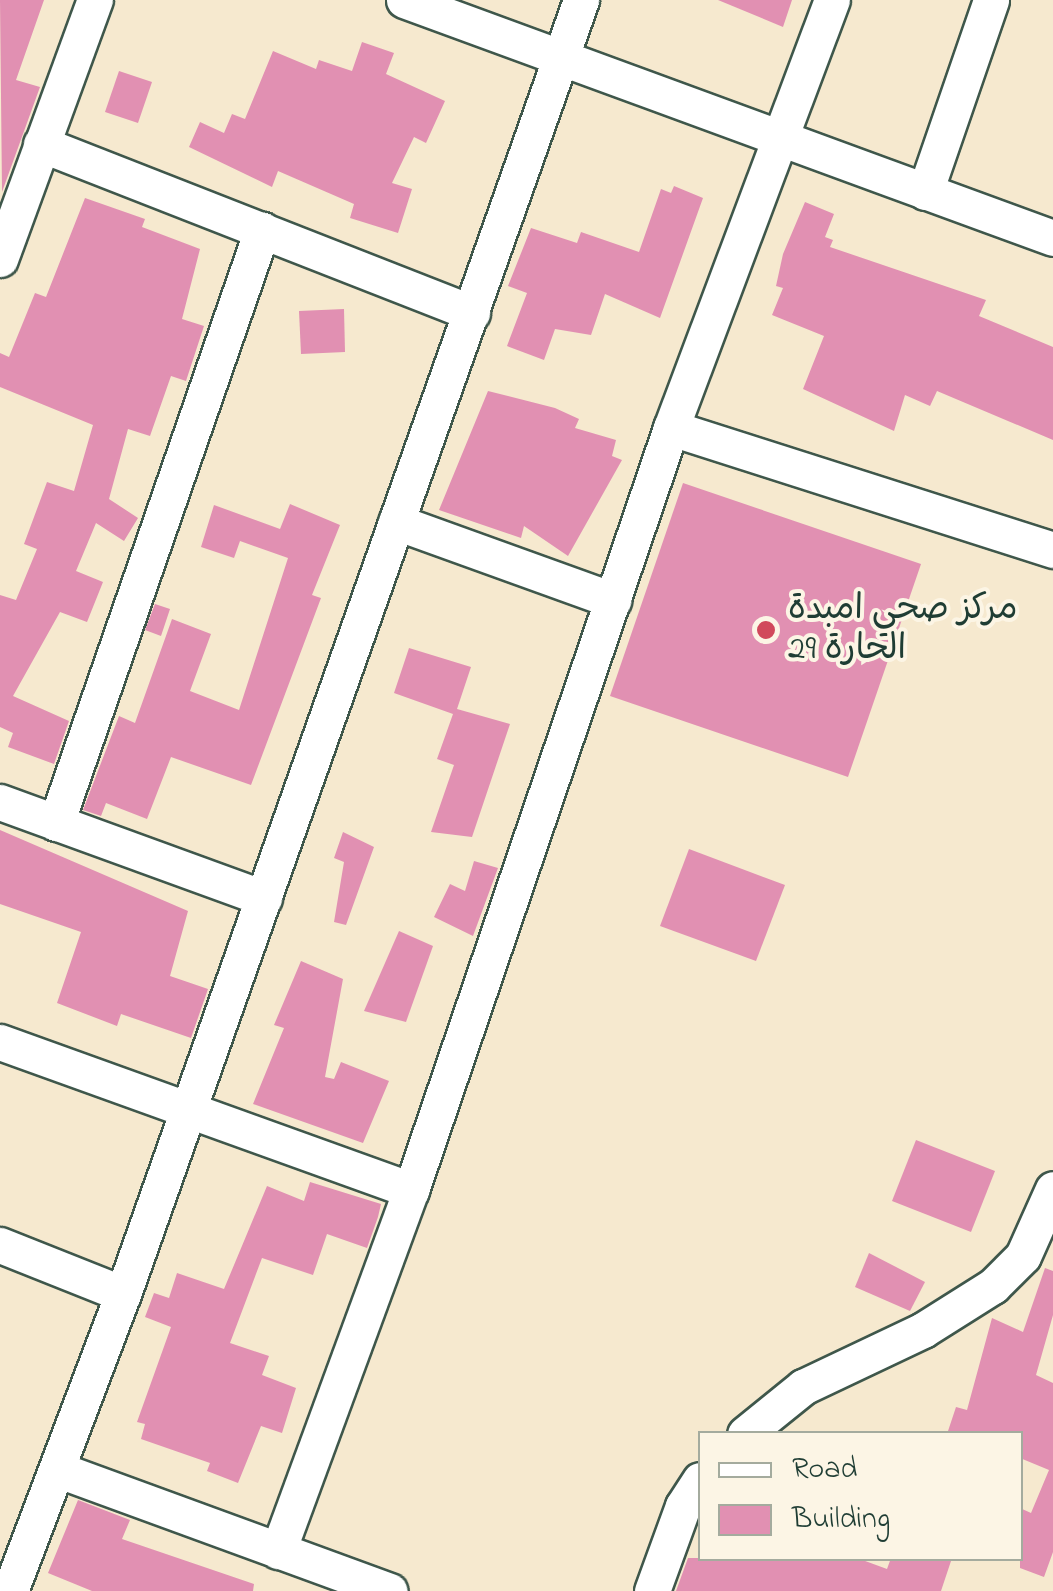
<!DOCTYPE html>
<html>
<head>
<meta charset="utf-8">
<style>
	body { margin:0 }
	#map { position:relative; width:1053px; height:1591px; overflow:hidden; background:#f6e9cf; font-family:"Indie Flower","Playpen Sans Arabic",sans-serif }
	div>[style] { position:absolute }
	.building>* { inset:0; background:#e190b2 }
	.roads { filter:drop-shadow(2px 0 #3f574b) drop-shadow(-2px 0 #3f574b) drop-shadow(0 2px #3f574b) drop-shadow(0 -2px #3f574b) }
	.street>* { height:35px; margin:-17.5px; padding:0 17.5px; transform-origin:17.5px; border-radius:17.5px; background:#fff }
	.dots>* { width:28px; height:28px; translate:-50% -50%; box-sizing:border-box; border:5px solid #fcf5e5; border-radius:50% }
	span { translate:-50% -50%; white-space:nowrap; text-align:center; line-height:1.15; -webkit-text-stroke:8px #fcf5e5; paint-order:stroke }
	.poi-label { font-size:35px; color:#1f3d34 }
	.left { translate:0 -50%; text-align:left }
	.legend { position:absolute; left:698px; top:1431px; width:325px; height:130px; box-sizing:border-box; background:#fcf5e5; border:2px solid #a4ab9e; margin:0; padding:12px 18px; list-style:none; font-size:30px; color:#1f3d34 }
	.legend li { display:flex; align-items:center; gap:20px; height:50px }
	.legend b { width:50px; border:2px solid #a4ab9e }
</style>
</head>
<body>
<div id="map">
	<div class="building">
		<div style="clip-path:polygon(0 0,44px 0,16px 80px,40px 87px,2px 192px)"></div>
		<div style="clip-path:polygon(718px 0,792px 0,783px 27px)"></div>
		<div style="clip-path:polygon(362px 42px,394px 53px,386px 74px,445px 101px,426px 143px,414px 137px,392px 183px,412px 189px,398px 233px,350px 218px,354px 204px,278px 171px,272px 187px,189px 147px,200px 122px,224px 133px,232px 114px,245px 119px,273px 51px,316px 69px,319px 60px,352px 71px)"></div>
		<div style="clip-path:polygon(119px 71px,152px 82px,138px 123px,105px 112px)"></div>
		<div style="clip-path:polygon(674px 186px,703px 198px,660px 318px,605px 294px,591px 335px,555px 329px,544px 360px,507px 346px,527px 293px,508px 286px,531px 228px,577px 243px,581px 232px,639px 252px,661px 189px,671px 193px)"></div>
		<div style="clip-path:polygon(85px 198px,145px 219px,142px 227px,200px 249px,182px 319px,204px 326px,186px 381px,171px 376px,150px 436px,128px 429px,109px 499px,138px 518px,124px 541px,96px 523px,76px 571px,103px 582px,87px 622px,60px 612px,13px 696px,69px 721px,54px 764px,8px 747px,13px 733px,0 727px,0 595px,16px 600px,37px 549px,24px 544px,47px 482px,74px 491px,93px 425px,0 387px,0 353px,9px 357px,35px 293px,46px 297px)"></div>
		<div style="clip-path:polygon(805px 202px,834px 214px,825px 237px,833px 240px,830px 247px,986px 300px,979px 316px,1053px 347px,1053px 440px,937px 391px,930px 406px,905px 395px,894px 431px,803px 389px,824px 336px,772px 315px,783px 288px,776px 286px,783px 254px)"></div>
		<div style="clip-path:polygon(344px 309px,345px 352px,301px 354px,299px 311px)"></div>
		<div style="clip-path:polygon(488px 391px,555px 408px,579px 419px,575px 428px,616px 440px,612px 456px,622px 460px,568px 556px,524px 526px,521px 538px,439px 510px)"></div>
		<div style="clip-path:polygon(683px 483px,921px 564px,848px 777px,610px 696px)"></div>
		<div style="clip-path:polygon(290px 504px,340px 525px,312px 595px,321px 598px,251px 785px,171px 757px,147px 819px,106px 803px,101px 816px,83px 810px,119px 716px,135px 723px,172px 619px,211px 634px,190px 691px,239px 710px,288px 558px,240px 541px,234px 558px,201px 547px,214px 505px,280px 529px)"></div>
		<div style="clip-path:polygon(155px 604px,170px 609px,161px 636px,145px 630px)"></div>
		<div style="clip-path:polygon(409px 648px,471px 667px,457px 709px,510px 724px,472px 837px,431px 832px,454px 765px,437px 759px,453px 714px,394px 693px)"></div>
		<div style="clip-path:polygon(0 830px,188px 911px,170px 976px,208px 989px,191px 1038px,121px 1014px,117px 1026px,57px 1003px,81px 932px,0 904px)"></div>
		<div style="clip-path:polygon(343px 832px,374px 847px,346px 925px,334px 922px,344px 862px,334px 858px)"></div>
		<div style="clip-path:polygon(689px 849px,785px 885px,756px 961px,660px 926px)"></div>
		<div style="clip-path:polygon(474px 861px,498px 868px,473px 936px,434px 917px,450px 884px,465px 891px)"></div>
		<div style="clip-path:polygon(399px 931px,433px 946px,406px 1022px,364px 1011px)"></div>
		<div style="clip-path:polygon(301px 961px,343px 979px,325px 1077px,334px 1079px,341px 1062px,389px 1081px,363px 1143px,253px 1104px,284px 1028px,274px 1025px)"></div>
		<div style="clip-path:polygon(916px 1140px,995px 1171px,971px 1232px,892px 1201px)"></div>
		<div style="clip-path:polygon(310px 1182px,381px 1204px,378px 1217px,367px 1248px,327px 1234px,313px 1275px,262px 1258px,230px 1343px,269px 1356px,262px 1375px,296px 1388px,282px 1433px,261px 1426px,238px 1483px,207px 1471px,210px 1463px,141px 1439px,145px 1424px,137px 1422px,171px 1327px,145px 1317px,154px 1293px,169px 1298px,177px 1273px,224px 1289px,267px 1186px,304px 1201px)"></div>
		<div style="clip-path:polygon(869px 1253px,925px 1282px,910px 1311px,855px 1287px)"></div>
		<div style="clip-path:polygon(1045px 1268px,1053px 1271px,1053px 1315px,1036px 1375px,1053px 1383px,1053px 1552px,1044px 1577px,1020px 1568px,1020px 1508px,1031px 1513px,1049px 1470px,1020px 1458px,1020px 1434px,947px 1434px,956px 1407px,967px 1410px,992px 1318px,1023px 1332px)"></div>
		<div style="clip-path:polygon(78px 1500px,130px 1520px,122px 1539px,254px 1584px,253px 1591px,92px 1591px,48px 1573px)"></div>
		<div style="clip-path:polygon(688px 1558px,857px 1558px,887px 1569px,891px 1558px,952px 1558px,941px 1591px,676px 1591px)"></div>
	</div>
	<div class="roads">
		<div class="street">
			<div style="left:404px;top:0;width:691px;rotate:20.14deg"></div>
			<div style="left:41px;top:144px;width:463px;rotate:21.4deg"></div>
			<div style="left:925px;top:192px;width:203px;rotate:-71deg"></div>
			<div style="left:0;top:259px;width:276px;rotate:-69.9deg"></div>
			<div style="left:671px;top:428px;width:401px;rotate:17.7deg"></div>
			<div style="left:396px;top:522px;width:231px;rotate:19.8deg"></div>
			<div style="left:0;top:802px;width:281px;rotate:20deg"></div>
			<div style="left:56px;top:823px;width:628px;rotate:-70.84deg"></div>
			<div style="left:0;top:1042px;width:437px;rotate:19.8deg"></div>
			<div style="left:0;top:1245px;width:132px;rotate:21.7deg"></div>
			<div style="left:745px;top:1434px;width:75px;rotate:-39deg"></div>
			<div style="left:803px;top:1387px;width:133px;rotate:-25.4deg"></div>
			<div style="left:923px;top:1330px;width:83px;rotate:-32.2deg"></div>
			<div style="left:993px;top:1286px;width:42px;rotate:-45deg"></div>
			<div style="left:1023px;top:1256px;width:73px;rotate:-65.9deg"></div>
			<div style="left:59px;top:1470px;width:352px;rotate:20.1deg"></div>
			<div style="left:278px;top:1551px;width:385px;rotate:-69.8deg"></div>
			<div style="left:411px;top:1190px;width:805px;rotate:-71.16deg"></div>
			<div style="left:671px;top:428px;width:457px;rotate:-69.4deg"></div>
			<div style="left:10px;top:1591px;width:318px;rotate:-69.2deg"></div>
			<div style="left:123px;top:1294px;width:1373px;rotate:-70.51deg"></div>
			<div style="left:652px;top:1591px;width:90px;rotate:-70deg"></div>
			<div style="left:683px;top:1506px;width:31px;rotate:-57deg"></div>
		</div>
	</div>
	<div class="dots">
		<div style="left:766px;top:630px;background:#d1495b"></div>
	</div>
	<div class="poi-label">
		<span class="left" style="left:788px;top:630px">مركز صحي امبدة<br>الحارة 29</span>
	</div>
	<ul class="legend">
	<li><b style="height:12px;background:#fff"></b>Road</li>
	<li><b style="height:28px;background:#e190b2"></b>Building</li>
	</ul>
</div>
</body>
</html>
